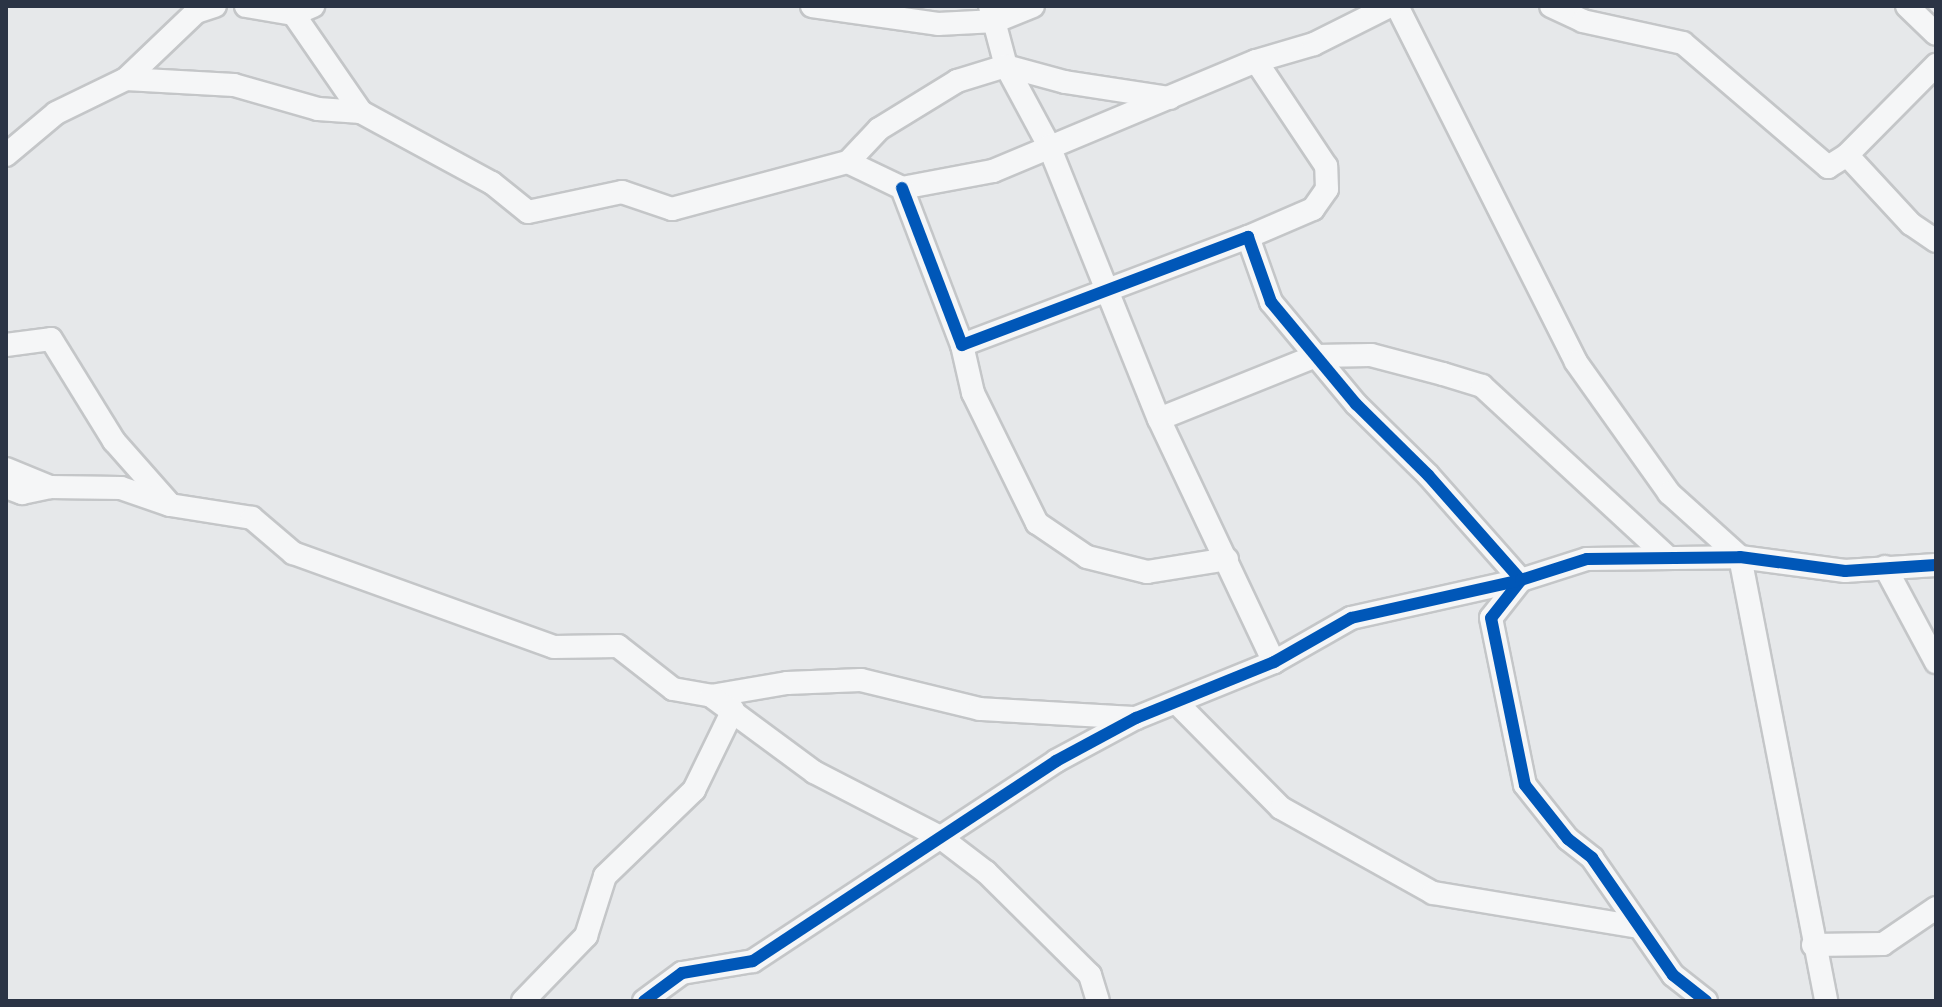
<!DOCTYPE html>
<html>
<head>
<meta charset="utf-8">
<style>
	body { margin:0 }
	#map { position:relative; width:1942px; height:1007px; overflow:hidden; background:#e6e8ea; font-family:Commissioner,sans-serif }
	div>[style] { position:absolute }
	.roads { filter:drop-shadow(2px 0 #c4c6c8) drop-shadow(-2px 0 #c4c6c8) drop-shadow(0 2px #c4c6c8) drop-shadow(0 -2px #c4c6c8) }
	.street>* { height:22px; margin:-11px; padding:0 11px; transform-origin:11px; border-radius:11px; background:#f5f6f7 }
	.cycleway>* { height:12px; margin:-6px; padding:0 6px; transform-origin:6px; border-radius:6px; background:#0057b8 }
	span { translate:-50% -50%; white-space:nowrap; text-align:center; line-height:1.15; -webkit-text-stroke:8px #f4f6f9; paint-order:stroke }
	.frame { position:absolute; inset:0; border:8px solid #2b3445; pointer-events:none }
</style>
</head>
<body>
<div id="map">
	<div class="roads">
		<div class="street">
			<div style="left:246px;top:6px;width:49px;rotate:9.5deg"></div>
			<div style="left:294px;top:14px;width:21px;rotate:-23deg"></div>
			<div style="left:288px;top:6px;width:129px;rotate:55.4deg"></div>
			<div style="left:812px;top:6px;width:127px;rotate:8.1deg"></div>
			<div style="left:938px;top:24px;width:58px;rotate:-3deg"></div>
			<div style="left:996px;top:21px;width:40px;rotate:-22deg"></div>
			<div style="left:990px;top:6px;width:62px;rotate:75.1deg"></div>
			<div style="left:1006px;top:66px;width:91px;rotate:61.7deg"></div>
			<div style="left:1049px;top:146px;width:294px;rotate:68.1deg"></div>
			<div style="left:1159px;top:419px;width:269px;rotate:64.7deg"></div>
			<div style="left:1397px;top:6px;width:398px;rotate:63.3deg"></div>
			<div style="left:1576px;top:362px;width:161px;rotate:54.6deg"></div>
			<div style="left:1669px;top:493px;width:96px;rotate:42deg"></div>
			<div style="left:1740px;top:557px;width:452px;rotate:79deg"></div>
			<div style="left:1551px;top:6px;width:35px;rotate:25deg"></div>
			<div style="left:1583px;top:21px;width:102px;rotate:12.4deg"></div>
			<div style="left:1683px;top:43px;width:191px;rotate:40.5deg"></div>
			<div style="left:1828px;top:167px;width:22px;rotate:-32deg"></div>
			<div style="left:1847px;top:155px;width:127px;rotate:-45.3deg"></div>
			<div style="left:1907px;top:6px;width:40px;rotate:44deg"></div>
			<div style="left:126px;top:79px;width:108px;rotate:3.2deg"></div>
			<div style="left:234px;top:85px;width:87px;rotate:15.9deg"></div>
			<div style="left:318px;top:109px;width:43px;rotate:4deg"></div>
			<div style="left:361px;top:112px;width:149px;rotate:28.5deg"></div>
			<div style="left:492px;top:183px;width:46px;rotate:38.9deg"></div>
			<div style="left:528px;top:212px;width:96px;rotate:-12deg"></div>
			<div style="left:622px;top:192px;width:53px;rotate:18.8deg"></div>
			<div style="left:672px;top:209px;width:182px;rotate:-15deg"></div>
			<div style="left:848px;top:162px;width:60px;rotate:25.7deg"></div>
			<div style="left:902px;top:188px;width:93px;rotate:-10.6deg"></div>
			<div style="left:993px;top:171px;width:285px;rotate:-22.7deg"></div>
			<div style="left:1256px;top:61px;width:60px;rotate:-16.3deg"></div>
			<div style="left:1314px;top:44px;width:85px;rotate:-26.6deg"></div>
			<div style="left:6px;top:155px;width:65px;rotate:-40deg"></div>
			<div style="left:56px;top:113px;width:78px;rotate:-25.9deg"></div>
			<div style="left:126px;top:79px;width:97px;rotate:-43.7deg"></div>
			<div style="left:196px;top:12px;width:20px;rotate:-18deg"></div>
			<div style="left:1847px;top:155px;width:94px;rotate:47.2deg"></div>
			<div style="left:1911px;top:224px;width:30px;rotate:34deg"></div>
			<div style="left:848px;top:162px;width:45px;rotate:-46.8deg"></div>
			<div style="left:879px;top:129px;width:92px;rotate:-31.6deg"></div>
			<div style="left:957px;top:81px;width:51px;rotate:-17deg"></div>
			<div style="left:1006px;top:66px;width:61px;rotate:15.2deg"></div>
			<div style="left:1065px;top:82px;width:106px;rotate:8.7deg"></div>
			<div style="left:902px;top:188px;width:168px;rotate:69.1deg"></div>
			<div style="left:962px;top:345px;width:306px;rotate:-20.7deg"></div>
			<div style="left:1248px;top:237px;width:69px;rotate:70.5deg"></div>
			<div style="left:1271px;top:302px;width:133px;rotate:50.2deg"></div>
			<div style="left:1356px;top:404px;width:101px;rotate:44.6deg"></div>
			<div style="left:1428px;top:475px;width:140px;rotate:48.5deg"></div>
			<div style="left:1521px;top:580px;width:48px;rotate:128.3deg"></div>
			<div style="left:1491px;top:618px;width:170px;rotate:78.5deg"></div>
			<div style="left:1525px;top:785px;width:69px;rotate:51.5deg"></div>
			<div style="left:1568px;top:839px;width:31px;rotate:38deg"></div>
			<div style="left:1592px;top:858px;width:142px;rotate:55.3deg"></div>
			<div style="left:1673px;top:975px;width:42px;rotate:38.2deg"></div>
			<div style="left:1248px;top:237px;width:71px;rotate:-23.3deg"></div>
			<div style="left:1313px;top:209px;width:24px;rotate:-55deg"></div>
			<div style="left:1327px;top:189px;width:23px;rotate:-92deg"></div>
			<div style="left:1326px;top:166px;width:126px;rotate:-123.7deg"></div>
			<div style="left:6px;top:345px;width:45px;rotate:-7.6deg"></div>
			<div style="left:51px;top:339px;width:120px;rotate:58.3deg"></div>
			<div style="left:114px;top:441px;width:81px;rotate:48.5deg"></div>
			<div style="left:962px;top:345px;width:49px;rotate:77.1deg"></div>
			<div style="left:973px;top:393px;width:145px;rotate:63.8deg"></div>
			<div style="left:1037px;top:523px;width:60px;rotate:34.2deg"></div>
			<div style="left:1087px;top:557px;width:62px;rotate:14deg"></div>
			<div style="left:1147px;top:572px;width:81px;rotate:-9.2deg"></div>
			<div style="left:1159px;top:419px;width:169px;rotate:-21.9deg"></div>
			<div style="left:1316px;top:356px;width:55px;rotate:-1deg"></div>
			<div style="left:1371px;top:355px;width:74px;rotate:14.8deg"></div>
			<div style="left:1443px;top:374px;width:41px;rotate:17.1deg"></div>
			<div style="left:1482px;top:386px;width:251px;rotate:42.7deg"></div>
			<div style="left:6px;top:469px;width:48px;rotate:22.2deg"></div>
			<div style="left:6px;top:487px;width:17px;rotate:21deg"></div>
			<div style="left:22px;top:493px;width:29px;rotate:-12deg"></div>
			<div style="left:50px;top:487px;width:71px;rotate:0.8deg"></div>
			<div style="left:121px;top:488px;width:52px;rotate:19.1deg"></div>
			<div style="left:170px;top:505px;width:83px;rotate:9deg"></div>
			<div style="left:252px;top:518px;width:54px;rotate:40.5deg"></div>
			<div style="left:293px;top:553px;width:277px;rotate:19.8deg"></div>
			<div style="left:554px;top:647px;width:64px;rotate:-0.9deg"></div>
			<div style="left:618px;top:646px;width:70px;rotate:38deg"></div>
			<div style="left:673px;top:689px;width:39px;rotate:10deg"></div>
			<div style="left:711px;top:696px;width:77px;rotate:-9.7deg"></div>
			<div style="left:787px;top:683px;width:74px;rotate:-2.3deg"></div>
			<div style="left:861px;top:680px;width:122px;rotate:13.7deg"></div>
			<div style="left:980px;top:709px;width:156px;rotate:3.3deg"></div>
			<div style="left:1885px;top:567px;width:108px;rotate:61.8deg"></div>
			<div style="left:711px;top:696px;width:128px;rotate:36.4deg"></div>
			<div style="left:814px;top:772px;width:142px;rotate:27.3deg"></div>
			<div style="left:940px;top:837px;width:58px;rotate:37.3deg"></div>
			<div style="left:986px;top:872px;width:146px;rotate:44.7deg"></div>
			<div style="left:1090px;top:975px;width:27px;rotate:73deg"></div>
			<div style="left:1178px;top:704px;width:146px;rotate:45.3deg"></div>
			<div style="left:1281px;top:808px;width:174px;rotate:29.2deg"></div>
			<div style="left:1433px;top:893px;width:208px;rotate:9.4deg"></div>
			<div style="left:1813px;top:945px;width:70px;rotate:-0.8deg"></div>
			<div style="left:1883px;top:944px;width:64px;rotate:-34.2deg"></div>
			<div style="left:523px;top:1001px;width:91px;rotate:-45.9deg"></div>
			<div style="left:586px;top:936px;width:63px;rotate:-72.4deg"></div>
			<div style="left:605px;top:876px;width:124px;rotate:-44deg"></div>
			<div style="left:694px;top:790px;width:89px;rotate:-64deg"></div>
			<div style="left:644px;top:1001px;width:47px;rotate:-36.4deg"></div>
			<div style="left:682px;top:973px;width:72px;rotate:-9.6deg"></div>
			<div style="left:753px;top:961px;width:363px;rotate:-33.4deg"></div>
			<div style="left:1056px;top:761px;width:91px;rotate:-28.3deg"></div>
			<div style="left:1136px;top:718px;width:149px;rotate:-22.1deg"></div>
			<div style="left:1274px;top:662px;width:89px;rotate:-29.7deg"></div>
			<div style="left:1351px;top:618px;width:174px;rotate:-12.6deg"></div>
			<div style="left:1521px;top:580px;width:69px;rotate:-17.7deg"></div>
			<div style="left:1587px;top:559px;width:153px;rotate:-0.7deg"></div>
			<div style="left:1740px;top:557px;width:106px;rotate:7.6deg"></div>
			<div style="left:1845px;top:571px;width:91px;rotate:-3.8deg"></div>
		</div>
	</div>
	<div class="cycleway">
		<div style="left:902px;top:188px;width:168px;rotate:69.1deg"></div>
		<div style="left:962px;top:345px;width:306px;rotate:-20.7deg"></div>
		<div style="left:1248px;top:237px;width:69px;rotate:70.5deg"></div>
		<div style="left:1271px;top:302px;width:133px;rotate:50.2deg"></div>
		<div style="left:1356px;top:404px;width:101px;rotate:44.6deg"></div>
		<div style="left:1428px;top:475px;width:140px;rotate:48.5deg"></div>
		<div style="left:1521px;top:580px;width:48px;rotate:128.3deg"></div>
		<div style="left:1491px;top:618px;width:170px;rotate:78.5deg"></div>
		<div style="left:1525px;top:785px;width:69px;rotate:51.5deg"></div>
		<div style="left:1568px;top:839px;width:31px;rotate:38deg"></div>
		<div style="left:1592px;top:858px;width:142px;rotate:55.3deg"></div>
		<div style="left:1673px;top:975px;width:42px;rotate:38.2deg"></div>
		<div style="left:644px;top:1001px;width:47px;rotate:-36.4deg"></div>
		<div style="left:682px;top:973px;width:72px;rotate:-9.6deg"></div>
		<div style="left:753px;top:961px;width:363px;rotate:-33.4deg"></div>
		<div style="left:1056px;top:761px;width:91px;rotate:-28.3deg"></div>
		<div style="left:1136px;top:718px;width:149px;rotate:-22.1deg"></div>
		<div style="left:1274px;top:662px;width:89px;rotate:-29.7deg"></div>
		<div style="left:1351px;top:618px;width:174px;rotate:-12.6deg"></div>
		<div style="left:1521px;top:580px;width:69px;rotate:-17.7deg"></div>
		<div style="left:1587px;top:559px;width:153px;rotate:-0.7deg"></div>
		<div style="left:1740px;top:557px;width:106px;rotate:7.6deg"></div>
		<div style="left:1845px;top:571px;width:91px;rotate:-3.8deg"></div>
	</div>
	<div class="frame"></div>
</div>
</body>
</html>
